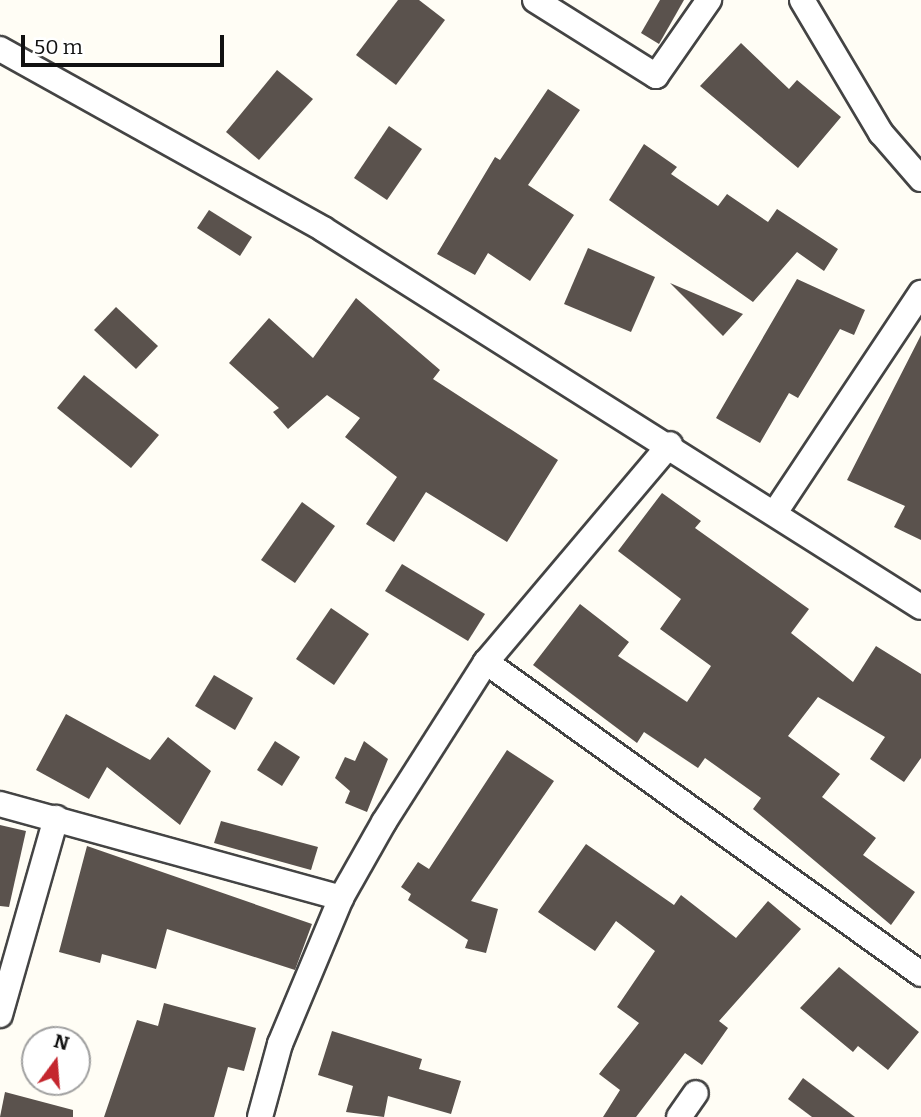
<!DOCTYPE html>
<html>
<head>
<meta charset="utf-8">
<style>
	body { margin:0 }
	#map { position:relative; width:921px; height:1117px; overflow:hidden; background:#fffdf5; font-family:Bitter,serif }
	div>[style] { position:absolute }
	.building>* { inset:0; background:#5a524d }
	.roads { filter:drop-shadow(2px 0 #444) drop-shadow(-2px 0 #444) drop-shadow(0 2px #444) drop-shadow(0 -2px #444) }
	.street>* { height:24px; margin:-12px; padding:0 12px; transform-origin:12px; border-radius:12px; background:#fff }
	span { translate:-50% -50%; white-space:nowrap; text-align:center; line-height:1.15; -webkit-text-stroke:7px #fff; paint-order:stroke }
	.north { position:absolute; left:21px; top:1026px; width:70px; height:70px; box-sizing:border-box; background:#fff; border:2px solid #a0a0a0; border-radius:50%; rotate:16deg; font-size:19px; font-weight:700; line-height:28px; text-align:center; color:#111 }
	.north::after { content:''; display:block; margin:auto; width:24px; height:32px; background:#c4262e; clip-path:polygon(50% 0,100% 100%,50% 72%,0 100%) }
	.scale { position:absolute; left:21px; top:35px; width:203px; height:32px; box-sizing:border-box; border:4px solid #111; border-top:0; padding-left:9px; font-size:21px; line-height:24px; white-space:nowrap; color:#111; -webkit-text-stroke:5px #fff; paint-order:stroke }
</style>
</head>
<body>
<div id="map">
	<div class="building">
		<div style="clip-path:polygon(398px 0,419px 0,445px 20px,396px 85px,356px 55px)"></div>
		<div style="clip-path:polygon(660px 0,684px 0,659px 44px,641px 33px)"></div>
		<div style="clip-path:polygon(741px 43px,789px 89px,797px 80px,841px 117px,798px 168px,700px 86px)"></div>
		<div style="clip-path:polygon(277px 70px,313px 99px,259px 160px,226px 132px)"></div>
		<div style="clip-path:polygon(548px 89px,580px 110px,528px 185px,574px 215px,530px 281px,488px 253px,475px 275px,437px 254px,495px 157px,500px 160px)"></div>
		<div style="clip-path:polygon(389px 126px,422px 149px,387px 200px,354px 178px)"></div>
		<div style="clip-path:polygon(644px 144px,677px 167px,671px 174px,718px 206px,727px 194px,768px 222px,777px 209px,838px 249px,824px 271px,797px 252px,753px 302px,609px 200px)"></div>
		<div style="clip-path:polygon(209px 210px,252px 237px,240px 256px,197px 228px)"></div>
		<div style="clip-path:polygon(588px 248px,655px 277px,631px 332px,564px 304px)"></div>
		<div style="clip-path:polygon(797px 279px,865px 310px,854px 335px,840px 329px,798px 398px,789px 393px,760px 443px,716px 418px)"></div>
		<div style="clip-path:polygon(670px 283px,743px 314px,723px 336px)"></div>
		<div style="clip-path:polygon(356px 298px,440px 370px,433px 379px,558px 460px,507px 542px,426px 492px,394px 542px,366px 524px,397px 477px,345px 437px,360px 418px,327px 395px,288px 429px,273px 412px,279px 408px,229px 363px,269px 318px,313px 358px)"></div>
		<div style="clip-path:polygon(116px 307px,158px 346px,136px 369px,94px 330px)"></div>
		<div style="clip-path:polygon(921px 335px,921px 540px,894px 527px,905px 506px,847px 480px)"></div>
		<div style="clip-path:polygon(84px 375px,159px 435px,131px 468px,57px 408px)"></div>
		<div style="clip-path:polygon(662px 493px,701px 521px,695px 528px,809px 609px,791px 633px,853px 682px,876px 646px,921px 674px,921px 758px,904px 782px,870px 759px,885px 737px,818px 697px,788px 736px,840px 774px,822px 797px,876px 838px,863px 855px,915px 892px,891px 925px,753px 809px,761px 798px,705px 758px,698px 768px,644px 732px,637px 743px,533px 665px,580px 604px,629px 642px,618px 656px,687px 702px,711px 666px,660px 629px,681px 599px,618px 551px)"></div>
		<div style="clip-path:polygon(302px 502px,335px 526px,295px 583px,261px 560px)"></div>
		<div style="clip-path:polygon(402px 564px,485px 614px,468px 641px,385px 591px)"></div>
		<div style="clip-path:polygon(331px 608px,369px 634px,334px 685px,296px 659px)"></div>
		<div style="clip-path:polygon(214px 675px,253px 698px,235px 730px,195px 706px)"></div>
		<div style="clip-path:polygon(66px 714px,150px 760px,168px 737px,211px 771px,180px 825px,107px 767px,89px 799px,36px 770px)"></div>
		<div style="clip-path:polygon(275px 741px,300px 757px,282px 786px,257px 770px)"></div>
		<div style="clip-path:polygon(364px 741px,388px 759px,367px 812px,345px 803px,350px 791px,335px 778px,345px 757px,355px 761px)"></div>
		<div style="clip-path:polygon(507px 750px,554px 781px,471px 901px,498px 909px,486px 953px,465px 948px,468px 940px,408px 900px,411px 894px,401px 887px,418px 862px,429px 869px)"></div>
		<div style="clip-path:polygon(221px 821px,318px 847px,311px 870px,214px 843px)"></div>
		<div style="clip-path:polygon(0 825px,26px 831px,9px 907px,0 906px)"></div>
		<div style="clip-path:polygon(586px 844px,674px 905px,681px 895px,736px 938px,768px 901px,801px 929px,719px 1021px,728px 1028px,702px 1065px,685px 1053px,636px 1117px,603px 1117px,620px 1090px,599px 1074px,639px 1023px,617px 1007px,655px 951px,616px 921px,595px 951px,538px 912px)"></div>
		<div style="clip-path:polygon(87px 846px,312px 924px,295px 970px,167px 929px,156px 969px,102px 954px,100px 963px,59px 952px)"></div>
		<div style="clip-path:polygon(839px 967px,919px 1032px,888px 1070px,858px 1046px,853px 1052px,800px 1008px)"></div>
		<div style="clip-path:polygon(164px 1003px,256px 1028px,244px 1071px,228px 1067px,214px 1117px,104px 1117px,137px 1020px,158px 1026px)"></div>
		<div style="clip-path:polygon(332px 1031px,422px 1059px,419px 1069px,461px 1081px,451px 1114px,388px 1096px,384px 1117px,346px 1112px,353px 1086px,318px 1075px)"></div>
		<div style="clip-path:polygon(803px 1078px,855px 1117px,812px 1117px,788px 1099px)"></div>
		<div style="clip-path:polygon(5px 1092px,73px 1110px,73px 1117px,0 1117px)"></div>
	</div>
	<div class="roads">
		<div class="street">
			<div style="left:535px;top:0;width:143px;rotate:32.1deg"></div>
			<div style="left:656px;top:76px;width:93px;rotate:-55.1deg"></div>
			<div style="left:802px;top:0;width:155px;rotate:59.3deg"></div>
			<div style="left:881px;top:133px;width:61px;rotate:49deg"></div>
			<div style="left:0;top:49px;width:370px;rotate:29.1deg"></div>
			<div style="left:323px;top:229px;width:707px;rotate:32.3deg"></div>
			<div style="left:776px;top:511px;width:262px;rotate:-56.4deg"></div>
			<div style="left:486px;top:662px;width:535px;rotate:35.65deg"></div>
			<div style="left:0;top:804px;width:354px;rotate:15.4deg"></div>
			<div style="left:0;top:1015px;width:205px;rotate:-74.1deg"></div>
			<div style="left:260px;top:1117px;width:76px;rotate:-74.7deg"></div>
			<div style="left:280px;top:1044px;width:158px;rotate:-67.3deg"></div>
			<div style="left:341px;top:898px;width:87px;rotate:-60.5deg"></div>
			<div style="left:384px;top:822px;width:190px;rotate:-57.5deg"></div>
			<div style="left:486px;top:662px;width:285px;rotate:-49.8deg"></div>
			<div style="left:679px;top:1117px;width:29px;rotate:-55deg"></div>
		</div>
	</div>
	<div class="north">N</div>
	<div class="scale">50 m</div>
</div>
</body>
</html>
